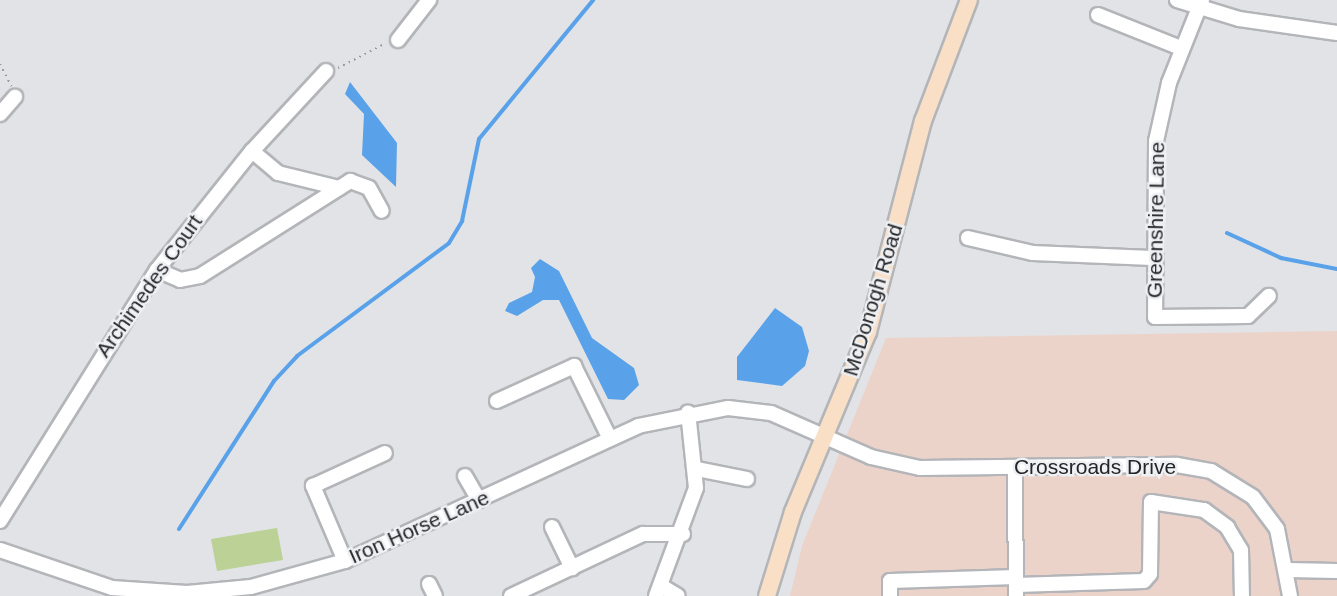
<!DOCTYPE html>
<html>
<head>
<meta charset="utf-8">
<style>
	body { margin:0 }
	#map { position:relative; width:1337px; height:596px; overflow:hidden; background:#e1e3e6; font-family:Arial,sans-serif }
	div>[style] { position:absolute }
	.commercial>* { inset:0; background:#ecd3ca }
	.green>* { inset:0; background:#bbd195 }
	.water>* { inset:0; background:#59a2ea }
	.stream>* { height:4px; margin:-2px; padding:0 2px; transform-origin:2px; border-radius:2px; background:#59a2ea }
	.path>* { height:2px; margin-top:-1px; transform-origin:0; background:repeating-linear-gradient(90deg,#97999b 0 1.5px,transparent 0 6px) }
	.roads { filter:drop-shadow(2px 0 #b3b5b9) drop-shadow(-2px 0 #b3b5b9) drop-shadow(0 2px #b3b5b9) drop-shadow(0 -2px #b3b5b9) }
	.minor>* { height:14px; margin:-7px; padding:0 7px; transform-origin:7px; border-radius:7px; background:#fff }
	.major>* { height:16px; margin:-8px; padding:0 8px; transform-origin:8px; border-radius:8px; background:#f8dfc6 }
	span { translate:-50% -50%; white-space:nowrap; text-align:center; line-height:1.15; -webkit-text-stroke:5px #eef0f3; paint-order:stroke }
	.street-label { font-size:21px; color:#242526 }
</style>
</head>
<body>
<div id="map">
	<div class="commercial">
		<div style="clip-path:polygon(1337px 331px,1337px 596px,790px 596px,802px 546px,886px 338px)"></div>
	</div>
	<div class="green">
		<div style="clip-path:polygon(277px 528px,283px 560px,217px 571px,211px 539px)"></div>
	</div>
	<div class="water">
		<div style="clip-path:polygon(350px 82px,397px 143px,396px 187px,362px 155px,364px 114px,345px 94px)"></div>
		<div style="clip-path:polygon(540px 259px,559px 271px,592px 338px,634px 368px,639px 385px,624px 400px,608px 399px,559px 300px,543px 300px,517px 316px,505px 311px,509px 303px,532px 292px,535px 277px,531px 268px)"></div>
		<div style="clip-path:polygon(775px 308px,802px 327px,809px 351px,805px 366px,782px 386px,737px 380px,737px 357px)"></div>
	</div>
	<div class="stream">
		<div style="left:1227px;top:233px;width:60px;rotate:24.8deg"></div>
		<div style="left:1281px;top:258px;width:57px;rotate:11.1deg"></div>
		<div style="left:179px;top:529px;width:176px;rotate:-57.3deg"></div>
		<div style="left:274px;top:381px;width:34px;rotate:-47deg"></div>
		<div style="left:297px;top:356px;width:189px;rotate:-36.6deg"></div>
		<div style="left:449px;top:243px;width:26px;rotate:-59deg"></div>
		<div style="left:462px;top:221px;width:84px;rotate:-78.3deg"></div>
		<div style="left:479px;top:139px;width:180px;rotate:-50.6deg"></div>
	</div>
	<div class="path">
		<div style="left:0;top:64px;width:25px;rotate:63deg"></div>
		<div style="left:338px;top:68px;width:54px;rotate:-27.5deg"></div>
	</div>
	<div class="roads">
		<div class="minor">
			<div style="left:1177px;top:0;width:65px;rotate:17deg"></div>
			<div style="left:1239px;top:19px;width:99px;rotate:8.1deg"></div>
			<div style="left:1202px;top:0;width:89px;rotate:111.7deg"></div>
			<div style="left:1169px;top:83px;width:59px;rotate:102.6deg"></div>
			<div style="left:1156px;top:141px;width:176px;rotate:90.3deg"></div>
			<div style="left:1155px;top:317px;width:93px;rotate:-0.6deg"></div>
			<div style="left:1248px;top:316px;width:29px;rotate:-44deg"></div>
			<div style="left:1098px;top:15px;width:89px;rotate:21.7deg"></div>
			<div style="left:398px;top:40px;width:51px;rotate:-52.2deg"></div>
			<div style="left:0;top:114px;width:23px;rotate:-49deg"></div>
			<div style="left:252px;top:151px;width:34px;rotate:40deg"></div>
			<div style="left:278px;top:173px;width:63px;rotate:13.8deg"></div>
			<div style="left:968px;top:238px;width:67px;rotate:13deg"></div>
			<div style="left:1033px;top:253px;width:119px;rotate:2.4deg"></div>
			<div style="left:157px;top:270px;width:25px;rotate:23deg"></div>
			<div style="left:180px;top:280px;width:20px;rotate:-11deg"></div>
			<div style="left:200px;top:276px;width:178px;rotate:-32.3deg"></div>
			<div style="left:350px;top:181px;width:20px;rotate:20deg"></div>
			<div style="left:369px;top:188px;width:26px;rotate:61deg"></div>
			<div style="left:497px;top:401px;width:85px;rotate:-24.4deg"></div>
			<div style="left:574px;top:366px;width:81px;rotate:63.7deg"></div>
			<div style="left:1015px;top:467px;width:129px;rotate:89.6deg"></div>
			<div style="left:697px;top:469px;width:51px;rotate:11.3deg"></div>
			<div style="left:465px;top:476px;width:28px;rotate:60deg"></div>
			<div style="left:0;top:521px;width:296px;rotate:-58deg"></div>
			<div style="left:157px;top:270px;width:152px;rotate:-51.4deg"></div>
			<div style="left:252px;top:151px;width:109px;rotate:-47.2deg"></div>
			<div style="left:552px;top:527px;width:46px;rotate:64deg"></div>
			<div style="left:0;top:550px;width:118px;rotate:18.7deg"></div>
			<div style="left:112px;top:588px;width:75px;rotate:3.8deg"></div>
			<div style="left:187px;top:593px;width:64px;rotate:-5.4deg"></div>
			<div style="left:251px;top:587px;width:98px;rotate:-15.5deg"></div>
			<div style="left:345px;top:561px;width:323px;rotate:-24.7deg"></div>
			<div style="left:638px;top:426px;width:92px;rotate:-11.3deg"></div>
			<div style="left:728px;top:408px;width:43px;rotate:6.6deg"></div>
			<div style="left:771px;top:413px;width:109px;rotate:23.7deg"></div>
			<div style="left:871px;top:457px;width:50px;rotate:12.7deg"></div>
			<div style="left:920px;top:468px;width:257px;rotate:-0.7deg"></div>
			<div style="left:1177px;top:465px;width:35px;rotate:10deg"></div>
			<div style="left:1211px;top:471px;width:49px;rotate:31.8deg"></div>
			<div style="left:1253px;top:497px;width:40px;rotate:53deg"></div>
			<div style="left:1277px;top:529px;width:68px;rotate:79deg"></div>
			<div style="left:345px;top:561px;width:82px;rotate:-113.1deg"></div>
			<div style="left:313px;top:486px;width:79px;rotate:-24.6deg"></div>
			<div style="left:1288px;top:570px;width:49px;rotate:1.2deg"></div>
			<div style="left:429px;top:584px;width:13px;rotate:63deg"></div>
			<div style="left:1016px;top:585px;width:128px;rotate:-1.8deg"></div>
			<div style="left:1144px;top:581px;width:9px;rotate:-49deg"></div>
			<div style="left:1150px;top:574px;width:72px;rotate:-89.2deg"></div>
			<div style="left:1151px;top:502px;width:54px;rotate:8.6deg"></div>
			<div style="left:1204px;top:510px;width:29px;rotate:36deg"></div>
			<div style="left:1227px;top:527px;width:27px;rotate:59deg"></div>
			<div style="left:1241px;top:550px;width:46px;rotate:88.8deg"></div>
			<div style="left:663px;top:587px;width:17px;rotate:31deg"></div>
			<div style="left:511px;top:596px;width:146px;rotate:-25.2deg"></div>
			<div style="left:643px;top:534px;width:40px"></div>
			<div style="left:656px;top:596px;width:115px;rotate:-69.7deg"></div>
			<div style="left:696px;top:488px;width:76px;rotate:-96deg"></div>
			<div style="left:890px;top:596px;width:15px;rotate:-90deg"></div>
			<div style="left:890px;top:581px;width:126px;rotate:-1.8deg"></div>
		</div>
		<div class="major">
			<div style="left:767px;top:596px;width:88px;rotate:-72.8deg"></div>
			<div style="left:793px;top:512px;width:195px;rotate:-67.4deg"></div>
			<div style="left:868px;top:332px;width:218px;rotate:-75.4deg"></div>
			<div style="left:923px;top:121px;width:129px;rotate:-69.2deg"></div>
		</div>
	</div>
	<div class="street-label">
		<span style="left:1156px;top:220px;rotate:-89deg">Greenshire Lane</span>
		<span style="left:149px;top:286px;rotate:-55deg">Archimedes Court</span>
		<span style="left:873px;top:300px;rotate:-73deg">McDonogh Road</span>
		<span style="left:1095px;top:467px">Crossroads Drive</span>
		<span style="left:419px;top:527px;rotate:-24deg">Iron Horse Lane</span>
	</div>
</div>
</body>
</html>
